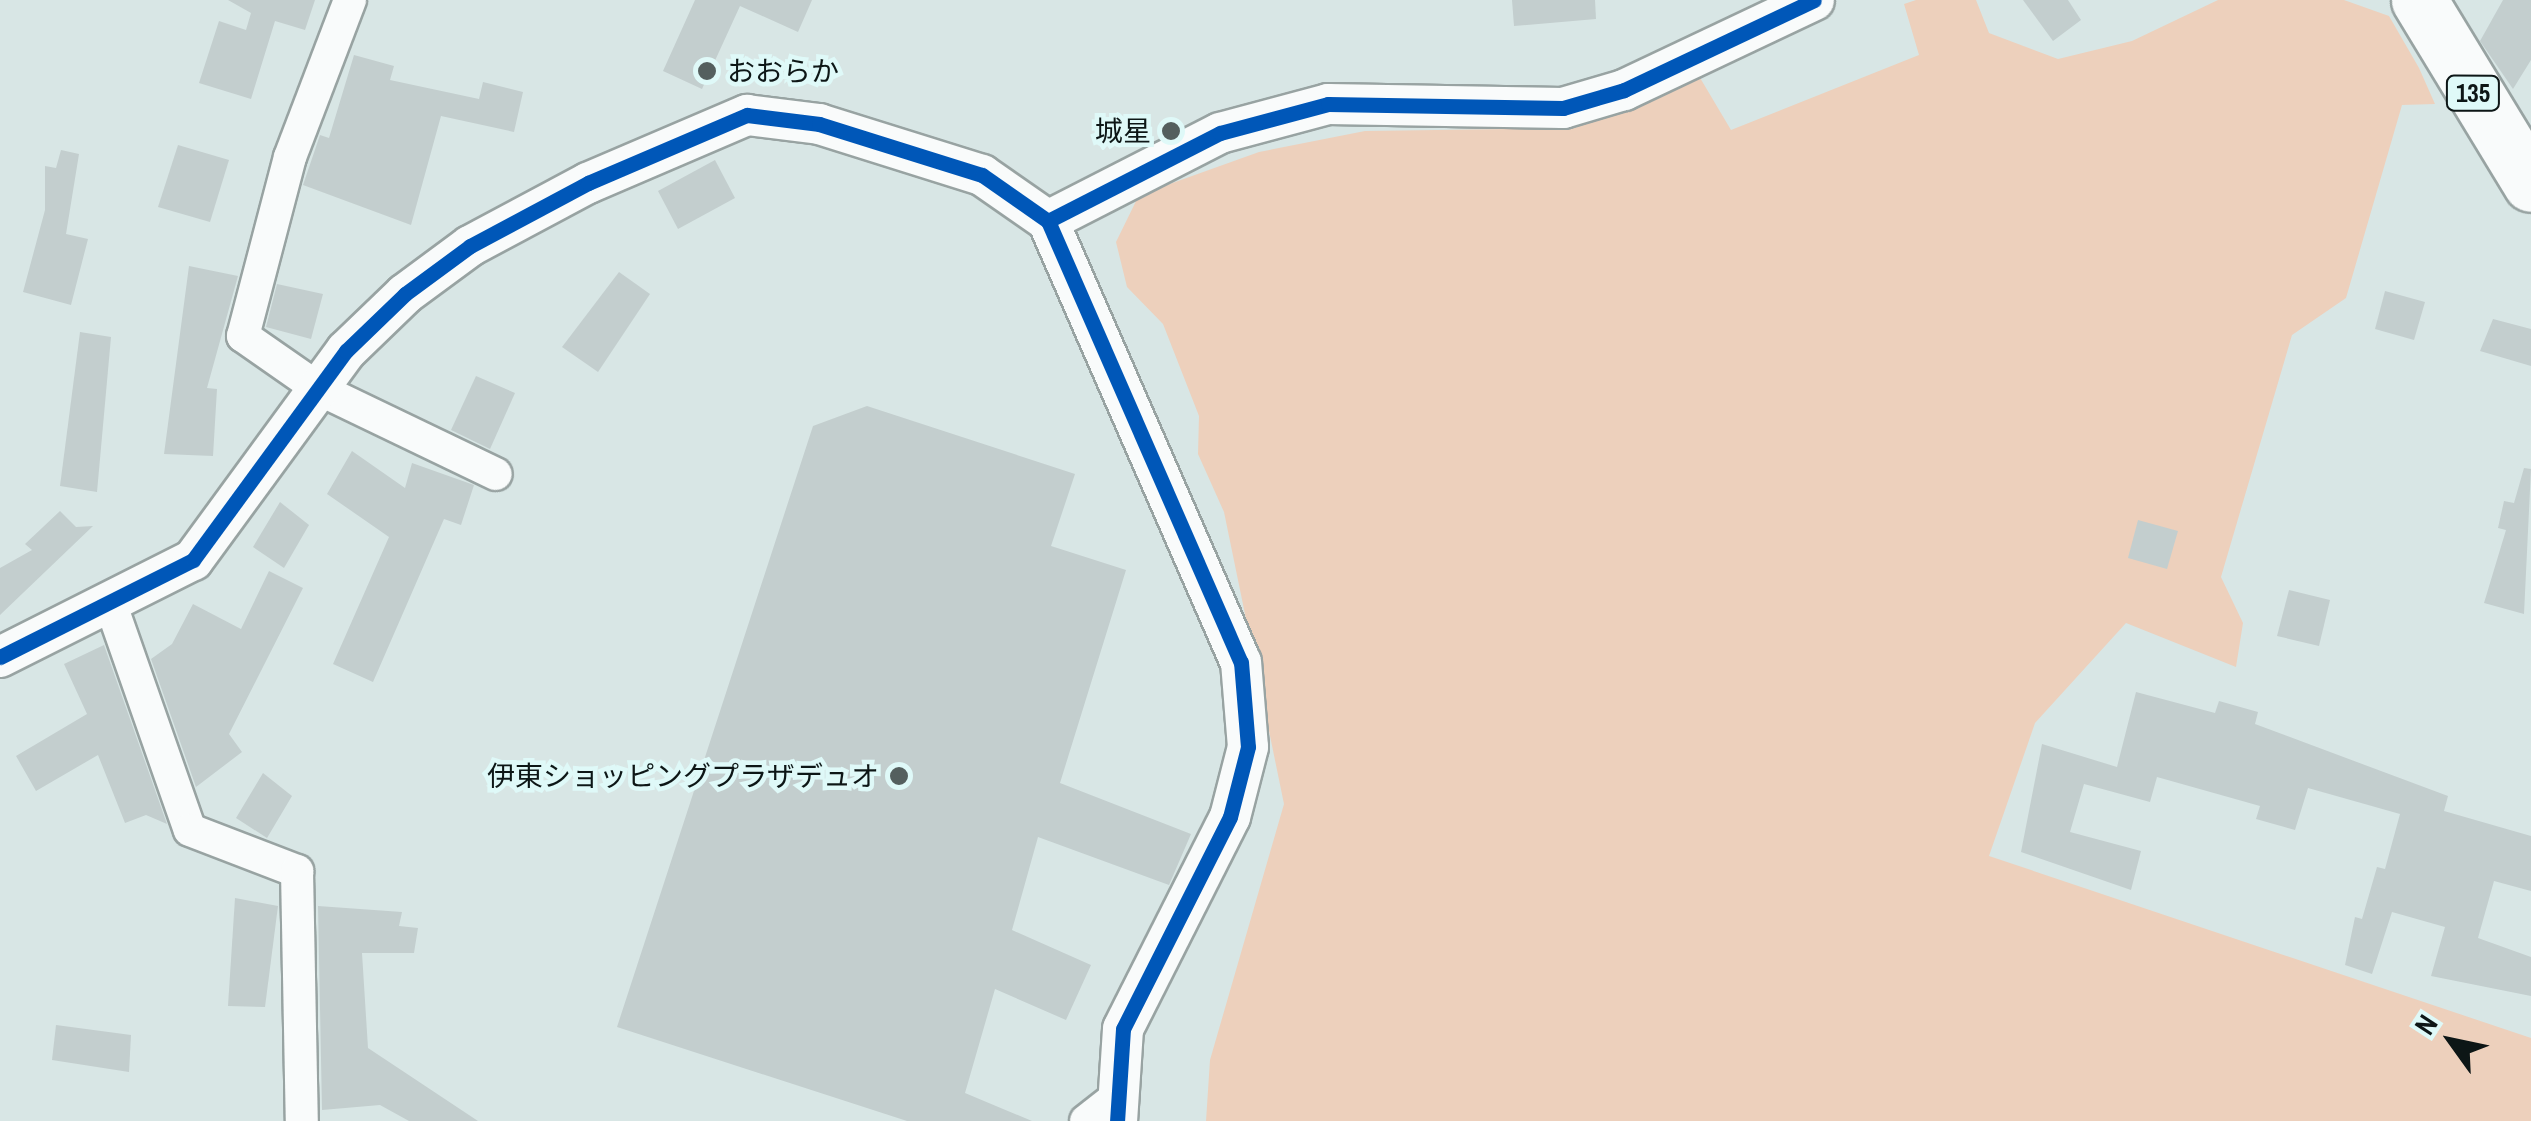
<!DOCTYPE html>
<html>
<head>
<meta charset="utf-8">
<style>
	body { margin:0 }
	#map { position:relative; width:2531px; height:1121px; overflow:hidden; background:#d8e6e5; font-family:"Archivo Narrow","Noto Sans JP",sans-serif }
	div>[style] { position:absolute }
	.green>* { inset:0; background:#edd0bc }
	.building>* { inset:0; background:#c3cece }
	.roads { filter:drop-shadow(2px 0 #98a3a2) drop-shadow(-2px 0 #98a3a2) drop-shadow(0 2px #98a3a2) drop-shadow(0 -2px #98a3a2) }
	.minor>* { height:32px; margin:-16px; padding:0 16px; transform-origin:16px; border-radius:16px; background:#f9fbfb }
	.tertiary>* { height:40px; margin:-20px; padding:0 20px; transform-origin:20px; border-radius:20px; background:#f9fbfb }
	.trunk>* { height:55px; margin:-27.5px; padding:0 27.5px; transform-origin:27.5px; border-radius:27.5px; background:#f9fbfb }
	.cycleway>* { height:15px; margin:-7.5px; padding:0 7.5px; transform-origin:7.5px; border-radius:7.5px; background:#0057b8 }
	.dots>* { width:28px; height:28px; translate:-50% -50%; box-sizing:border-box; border:5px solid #dff9f8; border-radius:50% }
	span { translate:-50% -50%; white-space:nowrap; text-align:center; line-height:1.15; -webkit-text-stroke:9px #dff9f8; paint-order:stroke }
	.shield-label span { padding:2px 8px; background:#dff9f8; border:2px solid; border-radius:8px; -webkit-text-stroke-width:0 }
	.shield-label { font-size:25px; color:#0d1616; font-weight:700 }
	.poi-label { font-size:28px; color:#0d1616 }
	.left { translate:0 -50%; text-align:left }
	.right { translate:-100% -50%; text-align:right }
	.north { position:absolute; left:2401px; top:991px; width:100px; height:100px; -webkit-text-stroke:8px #dff9f8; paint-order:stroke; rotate:303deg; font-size:28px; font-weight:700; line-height:40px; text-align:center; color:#0d1616 }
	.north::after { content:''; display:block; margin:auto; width:35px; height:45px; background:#0d1616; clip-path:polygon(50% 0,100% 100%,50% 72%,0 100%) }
</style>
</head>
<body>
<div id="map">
	<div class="green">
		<div style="clip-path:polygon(1916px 0,1976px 0,1989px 33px,2058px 59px,2132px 41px,2218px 0,2344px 0,2389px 16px,2419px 68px,2435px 104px,2402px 105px,2346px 298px,2292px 335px,2221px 577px,2243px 623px,2236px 667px,2126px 623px,2035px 723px,1989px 856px,2531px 1038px,2531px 1121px,1206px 1121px,1210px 1060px,1284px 804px,1224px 512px,1198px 454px,1199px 416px,1163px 324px,1127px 287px,1116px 242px,1139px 195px,1259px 152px,1365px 131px,1575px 128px,1693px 66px,1731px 130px,1919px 55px,1904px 4px)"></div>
	</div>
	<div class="building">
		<div style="clip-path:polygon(228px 0,315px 0,305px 30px,275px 21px,251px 99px,199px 83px,219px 21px,246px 30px,251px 13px)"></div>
		<div style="clip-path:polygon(695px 0,812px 0,798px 32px,740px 6px,702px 89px,663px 71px)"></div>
		<div style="clip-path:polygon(1512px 0,1595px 0,1596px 19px,1514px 26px)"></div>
		<div style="clip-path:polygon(2023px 0,2068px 0,2081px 20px,2053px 41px)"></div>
		<div style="clip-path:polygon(2503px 0,2531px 0,2531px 60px,2513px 89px,2480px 41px)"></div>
		<div style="clip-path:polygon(354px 55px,394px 66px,390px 80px,479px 99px,483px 82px,523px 92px,514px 132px,441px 116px,411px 225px,303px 185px,320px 135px,329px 138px)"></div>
		<div style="clip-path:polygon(178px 145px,229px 160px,210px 222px,158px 207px)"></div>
		<div style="clip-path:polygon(61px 150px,79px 154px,66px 234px,88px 239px,71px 305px,23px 292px,45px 210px,45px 166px,56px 168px)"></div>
		<div style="clip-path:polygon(715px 160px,735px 198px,678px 229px,658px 191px)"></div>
		<div style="clip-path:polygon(189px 266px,238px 276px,207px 388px,217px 389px,213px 456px,164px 454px)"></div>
		<div style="clip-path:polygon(619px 272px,650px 294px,598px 372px,562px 347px)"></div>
		<div style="clip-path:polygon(277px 284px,323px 294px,311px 339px,266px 327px)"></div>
		<div style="clip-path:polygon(2385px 291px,2425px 302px,2414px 340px,2375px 329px)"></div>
		<div style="clip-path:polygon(2493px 319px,2531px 329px,2531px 366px,2480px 351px)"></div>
		<div style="clip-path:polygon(80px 332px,111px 337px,97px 492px,60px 486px)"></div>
		<div style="clip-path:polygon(476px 376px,515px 393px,490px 449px,451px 430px)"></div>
		<div style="clip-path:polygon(867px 406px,1075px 474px,1051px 546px,1126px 570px,1060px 783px,1191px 834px,1169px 885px,1038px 837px,1012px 930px,1091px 965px,1066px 1020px,995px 989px,965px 1093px,1032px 1121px,907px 1121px,617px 1027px,813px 426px)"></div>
		<div style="clip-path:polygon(352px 451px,405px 488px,412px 463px,474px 485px,461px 525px,444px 519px,373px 682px,333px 664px,389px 537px,327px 494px)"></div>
		<div style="clip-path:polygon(2524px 468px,2531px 469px,2524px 614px,2484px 603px,2506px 530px,2498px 528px,2504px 501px,2514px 503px)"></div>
		<div style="clip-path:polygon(280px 502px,309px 525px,284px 568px,253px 547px)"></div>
		<div style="clip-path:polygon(60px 511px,76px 527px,93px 526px,0 615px,0 568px,32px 550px,25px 544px)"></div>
		<div style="clip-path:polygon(2138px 520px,2178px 531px,2167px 569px,2128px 558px)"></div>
		<div style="clip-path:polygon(269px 571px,303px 588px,229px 734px,242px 752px,196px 787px,151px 659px,172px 644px,193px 604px,241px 629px)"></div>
		<div style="clip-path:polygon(2289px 590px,2330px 600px,2319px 646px,2277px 636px)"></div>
		<div style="clip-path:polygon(104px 645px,167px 824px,146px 815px,125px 823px,98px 755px,36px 791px,16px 756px,87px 714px,64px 664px)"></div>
		<div style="clip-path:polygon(2136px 692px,2215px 713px,2219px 701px,2258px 712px,2255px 724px,2448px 796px,2444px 811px,2531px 836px,2531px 891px,2494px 881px,2478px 938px,2531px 957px,2531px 996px,2431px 976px,2445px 927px,2392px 912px,2372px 974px,2345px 965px,2355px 917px,2362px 919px,2377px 867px,2385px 869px,2400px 814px,2308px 788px,2295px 830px,2256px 819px,2260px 806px,2157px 777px,2150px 802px,2084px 784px,2070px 832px,2141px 851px,2131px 890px,2021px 852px,2042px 744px,2117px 767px)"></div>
		<div style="clip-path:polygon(263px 773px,292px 796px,267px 838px,236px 818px)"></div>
		<div style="clip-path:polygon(235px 898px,278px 906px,265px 1007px,228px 1006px)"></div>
		<div style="clip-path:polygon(318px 906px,402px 912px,399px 926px,418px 928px,414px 953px,362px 953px,368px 1048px,478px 1121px,409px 1121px,380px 1105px,322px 1110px)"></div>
		<div style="clip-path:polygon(56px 1025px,131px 1035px,129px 1072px,52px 1060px)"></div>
	</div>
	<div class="roads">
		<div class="minor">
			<div style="left:350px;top:0;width:168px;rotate:110.9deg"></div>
			<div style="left:290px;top:157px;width:185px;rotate:104.7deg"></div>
			<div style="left:243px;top:336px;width:93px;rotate:34.9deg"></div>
			<div style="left:319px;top:389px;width:196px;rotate:25.7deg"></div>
			<div style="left:111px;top:605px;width:238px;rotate:70.7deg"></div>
			<div style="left:190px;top:830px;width:115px;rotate:21deg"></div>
			<div style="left:297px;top:871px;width:250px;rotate:88.9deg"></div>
			<div style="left:1086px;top:1121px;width:34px;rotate:-38deg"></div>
		</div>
		<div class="tertiary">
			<div style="left:1048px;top:221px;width:193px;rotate:-27.1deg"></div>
			<div style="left:1220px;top:133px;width:112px;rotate:-15deg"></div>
			<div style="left:1328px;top:104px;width:235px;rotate:1deg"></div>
			<div style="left:1563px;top:108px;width:64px;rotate:-16.4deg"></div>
			<div style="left:1624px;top:90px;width:210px;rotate:-25.3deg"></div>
			<div style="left:0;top:657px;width:216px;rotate:-26.7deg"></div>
			<div style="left:193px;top:560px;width:259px;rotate:-53.8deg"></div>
			<div style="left:346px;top:351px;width:82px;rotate:-44deg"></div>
			<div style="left:405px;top:294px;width:81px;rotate:-36.4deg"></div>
			<div style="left:470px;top:246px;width:134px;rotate:-28.1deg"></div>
			<div style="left:588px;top:183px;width:173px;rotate:-23.2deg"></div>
			<div style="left:747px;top:115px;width:73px;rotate:7.1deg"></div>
			<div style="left:819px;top:124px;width:171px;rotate:17.4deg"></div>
			<div style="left:982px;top:175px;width:80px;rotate:34.9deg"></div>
			<div style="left:1048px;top:221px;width:481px;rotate:66.4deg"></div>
			<div style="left:1241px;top:662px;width:85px;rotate:85.3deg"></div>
			<div style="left:1248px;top:747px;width:72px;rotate:104.4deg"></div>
			<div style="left:1230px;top:817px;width:237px;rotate:116.8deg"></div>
			<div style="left:1123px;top:1029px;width:92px;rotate:93.7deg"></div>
		</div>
		<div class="trunk">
			<div style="left:2419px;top:0;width:215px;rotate:58.7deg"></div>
		</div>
	</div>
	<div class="cycleway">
		<div style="left:1048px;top:221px;width:193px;rotate:-27.1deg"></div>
		<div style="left:1220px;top:133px;width:112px;rotate:-15deg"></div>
		<div style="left:1328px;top:104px;width:235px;rotate:1deg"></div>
		<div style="left:1563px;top:108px;width:64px;rotate:-16.4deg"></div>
		<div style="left:1624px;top:90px;width:210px;rotate:-25.3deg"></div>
		<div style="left:0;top:657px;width:216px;rotate:-26.7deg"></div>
		<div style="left:193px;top:560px;width:259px;rotate:-53.8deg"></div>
		<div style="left:346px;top:351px;width:82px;rotate:-44deg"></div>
		<div style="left:405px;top:294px;width:81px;rotate:-36.4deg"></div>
		<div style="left:470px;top:246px;width:134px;rotate:-28.1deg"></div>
		<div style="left:588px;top:183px;width:173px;rotate:-23.2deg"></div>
		<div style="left:747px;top:115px;width:73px;rotate:7.1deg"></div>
		<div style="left:819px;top:124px;width:171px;rotate:17.4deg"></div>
		<div style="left:982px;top:175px;width:80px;rotate:34.9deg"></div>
		<div style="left:1048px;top:221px;width:481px;rotate:66.4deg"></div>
		<div style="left:1241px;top:662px;width:85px;rotate:85.3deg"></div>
		<div style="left:1248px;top:747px;width:72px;rotate:104.4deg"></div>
		<div style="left:1230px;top:817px;width:237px;rotate:116.8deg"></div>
		<div style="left:1123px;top:1029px;width:92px;rotate:93.7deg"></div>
	</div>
	<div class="dots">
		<div style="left:707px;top:71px;background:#545f5e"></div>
		<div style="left:1171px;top:131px;background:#545f5e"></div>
		<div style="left:899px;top:776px;background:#545f5e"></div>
	</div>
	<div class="shield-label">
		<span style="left:2473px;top:93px">135</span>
	</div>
	<div class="poi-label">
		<span class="left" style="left:727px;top:71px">おおらか</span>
		<span class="right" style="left:1151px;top:131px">城星</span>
		<span class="right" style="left:879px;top:776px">伊東ショッピングプラザデュオ</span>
	</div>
	<div class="north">N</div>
</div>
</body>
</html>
